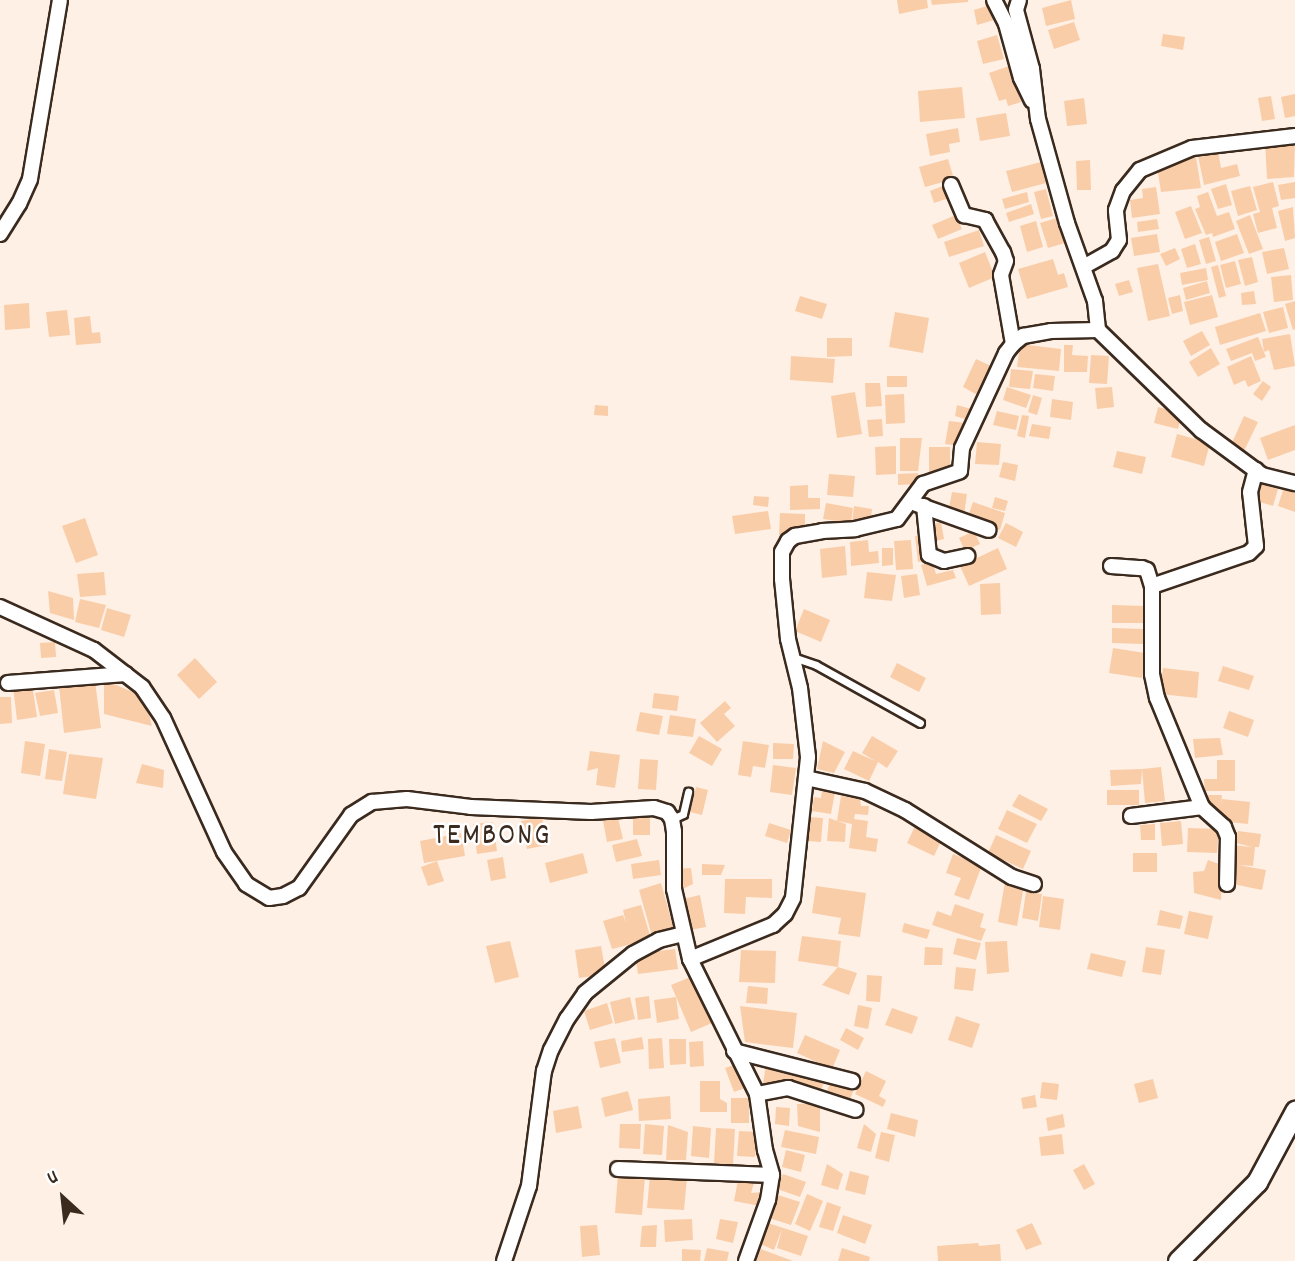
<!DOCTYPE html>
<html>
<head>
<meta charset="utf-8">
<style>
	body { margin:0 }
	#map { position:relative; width:1295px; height:1261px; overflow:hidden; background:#fef0e5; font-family:Dekko,sans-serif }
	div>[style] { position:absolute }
	.building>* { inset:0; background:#facda9 }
	.roads { filter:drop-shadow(2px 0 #3b2a1e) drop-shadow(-2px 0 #3b2a1e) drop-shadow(0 2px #3b2a1e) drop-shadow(0 -2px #3b2a1e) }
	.lane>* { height:7px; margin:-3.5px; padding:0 3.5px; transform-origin:3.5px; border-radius:3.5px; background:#fff }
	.street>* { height:14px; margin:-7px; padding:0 7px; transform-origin:7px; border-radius:7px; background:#fff }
	.secondary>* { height:19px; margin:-9.5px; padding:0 9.5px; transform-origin:9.5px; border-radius:9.5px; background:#fff }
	span { translate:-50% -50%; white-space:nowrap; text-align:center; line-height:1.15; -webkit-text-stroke:5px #fff; paint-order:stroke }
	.quarter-label { font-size:30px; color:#3b2a1e; letter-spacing:2px }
	.north { position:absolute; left:28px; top:1163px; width:70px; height:70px; -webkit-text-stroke:5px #fff; paint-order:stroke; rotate:333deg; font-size:19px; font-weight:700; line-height:28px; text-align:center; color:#3b2a1e }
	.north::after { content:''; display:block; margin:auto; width:24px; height:32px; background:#3b2a1e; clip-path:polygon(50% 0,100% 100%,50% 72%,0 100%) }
</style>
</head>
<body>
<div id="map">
	<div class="building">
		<div style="clip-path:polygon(897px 0,927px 0,928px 8px,899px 14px)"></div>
		<div style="clip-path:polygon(931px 0,968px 0,968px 2px,932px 5px)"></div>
		<div style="clip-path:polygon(1071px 0,1075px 19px,1046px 26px,1042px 8px)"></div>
		<div style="clip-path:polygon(990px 5px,994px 20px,977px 25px,974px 10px)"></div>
		<div style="clip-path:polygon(1074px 22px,1080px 40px,1054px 49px,1048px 30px)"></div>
		<div style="clip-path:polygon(1163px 34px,1185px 37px,1183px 50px,1161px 46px)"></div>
		<div style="clip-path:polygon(997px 35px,1004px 59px,983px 64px,977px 41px)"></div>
		<div style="clip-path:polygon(1009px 66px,1021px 102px,1008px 106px,1006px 99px,999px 101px,989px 73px)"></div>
		<div style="clip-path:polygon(962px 87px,965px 118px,920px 122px,918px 91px)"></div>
		<div style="clip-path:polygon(1295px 94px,1295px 116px,1285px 118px,1281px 97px)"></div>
		<div style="clip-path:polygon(1271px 96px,1275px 119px,1262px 121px,1258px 98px)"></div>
		<div style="clip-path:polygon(1084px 98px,1087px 124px,1067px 126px,1064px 101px)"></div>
		<div style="clip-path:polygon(1006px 113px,1010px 136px,980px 141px,976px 118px)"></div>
		<div style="clip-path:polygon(958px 128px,960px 142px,949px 144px,950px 152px,930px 156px,926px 134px)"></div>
		<div style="clip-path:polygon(1295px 140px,1294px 177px,1267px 179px,1265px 142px)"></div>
		<div style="clip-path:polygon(1218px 151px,1221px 168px,1237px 164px,1240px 176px,1204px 185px,1198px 156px)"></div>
		<div style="clip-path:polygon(1196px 157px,1201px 188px,1161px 192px,1157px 167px)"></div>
		<div style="clip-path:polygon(948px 159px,954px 179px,925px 187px,919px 167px)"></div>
		<div style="clip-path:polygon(1090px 160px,1091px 190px,1077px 190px,1076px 161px)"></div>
		<div style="clip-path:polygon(1041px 162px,1046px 183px,1012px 192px,1006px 171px)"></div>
		<div style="clip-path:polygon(1273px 182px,1279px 206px,1272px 208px,1277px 228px,1258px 233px,1253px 214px,1260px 212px,1253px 187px)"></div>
		<div style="clip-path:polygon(1295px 182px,1295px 198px,1281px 200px,1278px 185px)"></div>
		<div style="clip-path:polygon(1053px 184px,1063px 217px,1057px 218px,1065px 243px,1048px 248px,1040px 223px,1057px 218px,1047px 186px)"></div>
		<div style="clip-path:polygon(1226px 184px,1232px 205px,1218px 209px,1211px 189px)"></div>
		<div style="clip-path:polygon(945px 185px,949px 198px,934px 203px,930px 191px)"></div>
		<div style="clip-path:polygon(1250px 186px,1257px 210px,1238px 216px,1231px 191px)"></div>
		<div style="clip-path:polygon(1156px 187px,1160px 214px,1132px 218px,1130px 200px,1143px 198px,1142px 189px)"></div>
		<div style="clip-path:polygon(1046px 189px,1053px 216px,1041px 219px,1034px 192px)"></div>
		<div style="clip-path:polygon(1027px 192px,1029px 202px,1005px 209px,1002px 199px)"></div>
		<div style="clip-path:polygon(1208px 192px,1217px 216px,1229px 212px,1235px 229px,1213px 237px,1212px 233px,1206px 235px,1195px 209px,1200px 207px,1197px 196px)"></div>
		<div style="clip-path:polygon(1031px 204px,1034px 214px,1009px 222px,1006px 213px)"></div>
		<div style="clip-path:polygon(1191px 206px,1202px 233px,1185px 239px,1175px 212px)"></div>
		<div style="clip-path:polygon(1293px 207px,1295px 238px,1285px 241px,1278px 211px)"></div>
		<div style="clip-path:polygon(956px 215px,962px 229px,938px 239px,932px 225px)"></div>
		<div style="clip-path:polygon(1250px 215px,1263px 249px,1249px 254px,1236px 221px)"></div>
		<div style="clip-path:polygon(1157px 219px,1159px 229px,1138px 232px,1137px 222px)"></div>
		<div style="clip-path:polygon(1036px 221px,1043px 247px,1027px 252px,1020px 226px)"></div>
		<div style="clip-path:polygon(979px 230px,984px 246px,949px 257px,944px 242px)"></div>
		<div style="clip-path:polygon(1157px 234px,1160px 252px,1134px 256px,1131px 238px)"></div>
		<div style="clip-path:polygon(1237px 234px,1244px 253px,1221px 261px,1215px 242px)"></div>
		<div style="clip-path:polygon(1209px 237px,1216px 261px,1206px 264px,1199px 240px)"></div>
		<div style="clip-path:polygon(1195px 244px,1201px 264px,1187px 268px,1181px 249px)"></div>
		<div style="clip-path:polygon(1175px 248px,1180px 259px,1166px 266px,1160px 254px)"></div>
		<div style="clip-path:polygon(1284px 248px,1289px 269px,1267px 274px,1262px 252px)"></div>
		<div style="clip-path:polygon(985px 252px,995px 277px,969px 288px,959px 263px)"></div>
		<div style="clip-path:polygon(1252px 257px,1258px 282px,1245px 286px,1238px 260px)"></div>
		<div style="clip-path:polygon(1053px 259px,1058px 275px,1064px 273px,1068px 287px,1027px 299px,1018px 269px)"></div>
		<div style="clip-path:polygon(1235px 261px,1241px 284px,1226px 288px,1220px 265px)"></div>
		<div style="clip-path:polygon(1158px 264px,1170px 316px,1148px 321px,1137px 268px)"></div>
		<div style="clip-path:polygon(1218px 265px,1226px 296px,1219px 298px,1211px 267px)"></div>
		<div style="clip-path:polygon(1206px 268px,1208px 280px,1182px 285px,1180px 273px)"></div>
		<div style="clip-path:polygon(1291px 275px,1293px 300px,1274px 302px,1271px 277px)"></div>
		<div style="clip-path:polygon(1129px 280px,1133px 292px,1119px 296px,1115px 284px)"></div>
		<div style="clip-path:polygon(1207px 281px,1210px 293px,1186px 300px,1183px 288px)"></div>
		<div style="clip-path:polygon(1254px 291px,1256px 304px,1242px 305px,1241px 293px)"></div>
		<div style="clip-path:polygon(1180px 295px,1183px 311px,1172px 314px,1168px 298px)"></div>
		<div style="clip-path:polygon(1212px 295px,1218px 317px,1190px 325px,1184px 302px)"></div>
		<div style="clip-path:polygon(800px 296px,827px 304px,822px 319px,795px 311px)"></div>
		<div style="clip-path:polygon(1295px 301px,1295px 329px,1293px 330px,1285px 304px)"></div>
		<div style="clip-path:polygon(29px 303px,30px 328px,5px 330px,4px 305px)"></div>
		<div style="clip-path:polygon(1283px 307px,1288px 328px,1269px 333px,1263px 312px)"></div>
		<div style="clip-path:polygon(67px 310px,70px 335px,49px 337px,46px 312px)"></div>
		<div style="clip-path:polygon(895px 312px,929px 318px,923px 353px,889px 347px)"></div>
		<div style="clip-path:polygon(1260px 313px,1266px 331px,1220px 345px,1215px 327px)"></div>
		<div style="clip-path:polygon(90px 316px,92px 333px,100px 332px,101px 343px,76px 345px,74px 318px)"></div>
		<div style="clip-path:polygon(1202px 331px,1210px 345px,1191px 356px,1183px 341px)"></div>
		<div style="clip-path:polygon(1290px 334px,1295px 366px,1274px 370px,1269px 350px,1264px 352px,1262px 339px)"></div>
		<div style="clip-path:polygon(1258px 337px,1266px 357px,1255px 361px,1252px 353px,1231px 361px,1226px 349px)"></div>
		<div style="clip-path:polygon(827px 338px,852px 338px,852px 356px,827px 357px)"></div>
		<div style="clip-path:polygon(1020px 344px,1061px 349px,1059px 371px,1017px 367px)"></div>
		<div style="clip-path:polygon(1064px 345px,1073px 345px,1072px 355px,1088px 356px,1087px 372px,1064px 372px)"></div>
		<div style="clip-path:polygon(1211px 348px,1220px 364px,1198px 377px,1189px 362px)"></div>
		<div style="clip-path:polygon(1091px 355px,1109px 356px,1107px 384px,1089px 383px)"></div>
		<div style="clip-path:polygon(791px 356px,835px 359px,833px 383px,790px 380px)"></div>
		<div style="clip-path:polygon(1251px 356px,1261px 381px,1248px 387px,1245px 380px,1234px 385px,1227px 367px)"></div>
		<div style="clip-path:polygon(976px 359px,995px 368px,981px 397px,963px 387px)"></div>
		<div style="clip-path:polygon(1011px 369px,1033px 371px,1030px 389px,1009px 387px)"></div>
		<div style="clip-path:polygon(1035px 374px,1055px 376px,1053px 391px,1033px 388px)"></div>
		<div style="clip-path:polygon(887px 376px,907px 376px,907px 387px,887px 387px)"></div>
		<div style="clip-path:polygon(1263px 381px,1271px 387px,1262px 401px,1253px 394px)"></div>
		<div style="clip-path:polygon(865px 383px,880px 383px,882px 406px,866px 407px)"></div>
		<div style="clip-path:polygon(1007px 387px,1031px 395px,1026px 408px,1003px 400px)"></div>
		<div style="clip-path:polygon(1112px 387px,1114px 407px,1097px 409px,1095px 388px)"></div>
		<div style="clip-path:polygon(855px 392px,862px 434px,837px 438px,831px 396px)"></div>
		<div style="clip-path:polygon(904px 394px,905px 423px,886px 424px,885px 395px)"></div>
		<div style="clip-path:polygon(1033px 395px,1042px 398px,1037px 415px,1028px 412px)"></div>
		<div style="clip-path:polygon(1052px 399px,1073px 402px,1071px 420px,1050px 417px)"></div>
		<div style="clip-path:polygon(595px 405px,608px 406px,608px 416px,594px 415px)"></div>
		<div style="clip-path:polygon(957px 405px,975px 410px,972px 421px,955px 416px)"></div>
		<div style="clip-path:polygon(1158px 407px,1182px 413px,1178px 429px,1154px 423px)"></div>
		<div style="clip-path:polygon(997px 411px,1019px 416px,1016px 430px,993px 425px)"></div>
		<div style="clip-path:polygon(1022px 415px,1029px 416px,1025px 438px,1017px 436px)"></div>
		<div style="clip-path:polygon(1244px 416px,1258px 422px,1244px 451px,1231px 445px)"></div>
		<div style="clip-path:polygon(882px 419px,883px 436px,869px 437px,867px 420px)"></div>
		<div style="clip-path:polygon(949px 421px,965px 423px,961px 446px,945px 444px)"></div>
		<div style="clip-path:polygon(1032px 424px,1051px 427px,1049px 439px,1029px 436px)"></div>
		<div style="clip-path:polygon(1295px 425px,1295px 450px,1268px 460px,1260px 438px)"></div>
		<div style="clip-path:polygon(1177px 434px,1210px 443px,1204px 466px,1171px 457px)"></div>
		<div style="clip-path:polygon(900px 438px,922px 438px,918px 471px,900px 471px)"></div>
		<div style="clip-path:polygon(977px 442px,1001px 444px,999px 465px,975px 464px)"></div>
		<div style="clip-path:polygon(896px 446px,896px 474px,876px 475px,875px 447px)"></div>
		<div style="clip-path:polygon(929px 447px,950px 447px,950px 475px,929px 474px)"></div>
		<div style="clip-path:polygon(1117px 451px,1146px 457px,1142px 474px,1113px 467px)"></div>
		<div style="clip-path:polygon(1003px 462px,1018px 465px,1015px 481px,999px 477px)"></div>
		<div style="clip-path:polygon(918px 473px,918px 484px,898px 485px,898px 474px)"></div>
		<div style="clip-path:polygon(829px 474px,855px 476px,853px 497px,827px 495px)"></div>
		<div style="clip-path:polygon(1259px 483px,1278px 489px,1273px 506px,1254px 500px)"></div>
		<div style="clip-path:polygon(808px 485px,808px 498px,820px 498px,820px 509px,790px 510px,790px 486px)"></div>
		<div style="clip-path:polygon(1284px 487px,1295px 491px,1295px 512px,1278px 506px)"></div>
		<div style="clip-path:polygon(952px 492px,967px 494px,964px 515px,948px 513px)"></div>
		<div style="clip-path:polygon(754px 496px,769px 497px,768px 507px,753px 505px)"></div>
		<div style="clip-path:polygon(995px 497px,1008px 501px,1005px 511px,992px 508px)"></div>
		<div style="clip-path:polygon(973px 502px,1005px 513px,1000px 530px,967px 519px)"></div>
		<div style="clip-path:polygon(826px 503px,853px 508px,851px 523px,823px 519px)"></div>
		<div style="clip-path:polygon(854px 506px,872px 509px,870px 526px,852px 524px)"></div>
		<div style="clip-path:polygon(768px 511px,771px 529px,735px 534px,732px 516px)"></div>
		<div style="clip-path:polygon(780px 513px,805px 514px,805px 531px,779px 535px)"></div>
		<div style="clip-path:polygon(85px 518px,98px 555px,76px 563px,62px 526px)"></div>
		<div style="clip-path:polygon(941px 522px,944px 539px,932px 542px,929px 525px)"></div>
		<div style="clip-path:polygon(1006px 523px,1023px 532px,1016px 547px,998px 538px)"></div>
		<div style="clip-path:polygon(974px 531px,980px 544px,965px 551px,959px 538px)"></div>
		<div style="clip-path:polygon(923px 535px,927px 561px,918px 562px,915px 536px)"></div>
		<div style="clip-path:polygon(868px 540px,869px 552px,878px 551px,879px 563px,851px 566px,850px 542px)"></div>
		<div style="clip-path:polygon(911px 540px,913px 569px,896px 570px,894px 541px)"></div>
		<div style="clip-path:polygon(845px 546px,847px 575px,822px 578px,820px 549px)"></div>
		<div style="clip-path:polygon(882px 548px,893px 548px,893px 565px,882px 566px)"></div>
		<div style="clip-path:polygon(998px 548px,1007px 569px,969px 586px,960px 566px)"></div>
		<div style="clip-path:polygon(932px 561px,936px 574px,953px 570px,956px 578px,927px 586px,921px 565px)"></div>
		<div style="clip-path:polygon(104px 572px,106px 595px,80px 597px,77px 574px)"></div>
		<div style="clip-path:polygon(867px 572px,896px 575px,892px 601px,864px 598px)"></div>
		<div style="clip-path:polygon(917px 574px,920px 595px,904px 598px,901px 576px)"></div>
		<div style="clip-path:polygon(1000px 583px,1001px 614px,981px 615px,980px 584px)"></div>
		<div style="clip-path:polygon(48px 591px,73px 598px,74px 620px,50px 613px)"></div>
		<div style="clip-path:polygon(80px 599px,106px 605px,99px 628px,75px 622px)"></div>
		<div style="clip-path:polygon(1112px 605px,1144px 606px,1144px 623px,1112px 623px)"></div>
		<div style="clip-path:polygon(107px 608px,131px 615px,124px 637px,101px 630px)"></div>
		<div style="clip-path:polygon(804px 609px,830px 620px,821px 642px,795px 631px)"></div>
		<div style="clip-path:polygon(1112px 628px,1144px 629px,1143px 644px,1112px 643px)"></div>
		<div style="clip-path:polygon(55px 642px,56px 657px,41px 658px,40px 643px)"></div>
		<div style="clip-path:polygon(1113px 648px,1145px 653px,1142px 678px,1109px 673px)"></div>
		<div style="clip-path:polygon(195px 658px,217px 682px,199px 699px,177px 675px)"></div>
		<div style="clip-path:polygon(897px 663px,926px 678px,919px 692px,890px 677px)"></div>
		<div style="clip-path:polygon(1223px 666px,1254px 676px,1249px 690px,1218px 681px)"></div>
		<div style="clip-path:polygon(1163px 668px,1199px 672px,1197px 698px,1160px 694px)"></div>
		<div style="clip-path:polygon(104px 680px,145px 697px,152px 726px,104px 714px)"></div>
		<div style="clip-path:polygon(95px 681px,101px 728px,64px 733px,59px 686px)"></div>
		<div style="clip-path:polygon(32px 684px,37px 717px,17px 720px,13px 687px)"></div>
		<div style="clip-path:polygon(54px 690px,58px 713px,40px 716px,35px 693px)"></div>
		<div style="clip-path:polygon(654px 693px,679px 696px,677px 711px,652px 708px)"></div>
		<div style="clip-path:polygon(0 697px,11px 697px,12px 723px,0 724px)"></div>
		<div style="clip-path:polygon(725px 701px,731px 708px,724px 714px,735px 726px,717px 742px,700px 723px)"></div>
		<div style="clip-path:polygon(1229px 711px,1254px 720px,1248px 737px,1223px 728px)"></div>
		<div style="clip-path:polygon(640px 712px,663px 716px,659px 735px,636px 731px)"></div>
		<div style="clip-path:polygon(670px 715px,696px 719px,693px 737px,667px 734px)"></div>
		<div style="clip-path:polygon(699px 736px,722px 749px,712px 766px,689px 753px)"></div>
		<div style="clip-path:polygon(872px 736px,898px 751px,887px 768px,878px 762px,869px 781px,844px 769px,853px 751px,875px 761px,862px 753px)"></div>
		<div style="clip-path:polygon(1220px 738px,1223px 755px,1195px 758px,1193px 739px)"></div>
		<div style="clip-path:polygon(25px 741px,45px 744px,40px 776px,21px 773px)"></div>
		<div style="clip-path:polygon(743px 741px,769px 745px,765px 768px,753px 766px,751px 777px,738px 775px)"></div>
		<div style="clip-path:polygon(823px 741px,845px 752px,834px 773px,817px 769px)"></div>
		<div style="clip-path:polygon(773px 743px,794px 744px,793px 759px,773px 759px)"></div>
		<div style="clip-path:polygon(49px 749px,67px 752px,62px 781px,45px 779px)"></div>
		<div style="clip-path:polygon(590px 751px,620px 755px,615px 788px,596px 785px,598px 768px,587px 771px)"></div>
		<div style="clip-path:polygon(69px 754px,103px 758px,96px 799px,63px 794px)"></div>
		<div style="clip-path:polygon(640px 759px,658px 760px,656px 790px,638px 789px)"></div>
		<div style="clip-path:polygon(1217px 760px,1235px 760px,1235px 791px,1205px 791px,1204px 779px,1217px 779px)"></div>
		<div style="clip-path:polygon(142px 764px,164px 770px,163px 788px,136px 783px)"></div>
		<div style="clip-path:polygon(773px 765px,796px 768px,792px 795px,770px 792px)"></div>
		<div style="clip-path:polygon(1161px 767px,1165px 801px,1145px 803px,1142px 769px)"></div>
		<div style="clip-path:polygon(1142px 769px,1141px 784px,1111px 786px,1110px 770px)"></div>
		<div style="clip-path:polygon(823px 784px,836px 786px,831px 814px,812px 811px,814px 797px,821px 798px)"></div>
		<div style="clip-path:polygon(696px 787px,708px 790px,702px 815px,690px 812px)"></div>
		<div style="clip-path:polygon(1107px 790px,1139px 790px,1139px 805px,1107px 805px)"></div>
		<div style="clip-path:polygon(1019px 794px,1048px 809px,1041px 821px,1012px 806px)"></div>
		<div style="clip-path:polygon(1206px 795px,1222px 795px,1221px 807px,1222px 799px,1250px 802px,1248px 824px,1220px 821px,1221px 814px,1206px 804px)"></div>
		<div style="clip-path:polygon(841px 796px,860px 799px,861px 806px,869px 806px,868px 815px,855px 814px,854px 819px,868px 821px,866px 837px,878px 839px,876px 852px,849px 848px,852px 824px,837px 821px,846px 824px,845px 842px,827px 841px,829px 818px,837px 821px)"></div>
		<div style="clip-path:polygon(1007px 810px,1037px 824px,1027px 843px,998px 829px)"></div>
		<div style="clip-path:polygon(633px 816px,650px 816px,650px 835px,633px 835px)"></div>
		<div style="clip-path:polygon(542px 817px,548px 845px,527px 849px,521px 821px)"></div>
		<div style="clip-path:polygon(810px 817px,823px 818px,821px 842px,808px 841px)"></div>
		<div style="clip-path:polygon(618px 818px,623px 839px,607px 842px,603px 821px)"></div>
		<div style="clip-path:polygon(1181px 821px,1183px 844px,1162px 846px,1160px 823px)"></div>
		<div style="clip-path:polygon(493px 822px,497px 851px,477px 854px,473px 824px)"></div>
		<div style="clip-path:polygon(769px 823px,791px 830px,787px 843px,765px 836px)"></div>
		<div style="clip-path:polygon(916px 824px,943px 837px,934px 856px,907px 843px)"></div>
		<div style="clip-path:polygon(1155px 824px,1155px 840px,1141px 840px,1140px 825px)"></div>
		<div style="clip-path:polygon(1188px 828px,1219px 829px,1217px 853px,1187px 852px)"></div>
		<div style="clip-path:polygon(1238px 831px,1261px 834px,1259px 847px,1255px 847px,1253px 866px,1238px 865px,1266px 870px,1262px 890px,1228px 883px,1232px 845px,1252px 847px,1236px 843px)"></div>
		<div style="clip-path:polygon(461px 833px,465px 856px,424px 863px,420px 841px)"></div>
		<div style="clip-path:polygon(996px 835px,1031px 851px,1023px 869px,988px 853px)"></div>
		<div style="clip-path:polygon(637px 839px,642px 856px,616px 862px,612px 845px)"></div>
		<div style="clip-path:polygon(583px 853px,588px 873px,550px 883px,545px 863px)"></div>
		<div style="clip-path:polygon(1133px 853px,1157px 853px,1157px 872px,1133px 872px)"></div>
		<div style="clip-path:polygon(953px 854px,982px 865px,969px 900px,954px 895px,961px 878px,946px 873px)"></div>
		<div style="clip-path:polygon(503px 857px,506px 878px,491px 881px,487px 860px)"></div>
		<div style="clip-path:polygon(659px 860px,661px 875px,633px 879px,631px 864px)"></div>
		<div style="clip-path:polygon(1208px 860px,1222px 865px,1221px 900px,1194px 893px,1193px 872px,1204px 871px)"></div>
		<div style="clip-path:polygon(437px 861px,444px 881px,428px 886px,421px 867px)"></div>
		<div style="clip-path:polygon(702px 864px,725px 865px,721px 875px,702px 875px)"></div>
		<div style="clip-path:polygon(691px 868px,693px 884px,678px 891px,676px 869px)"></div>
		<div style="clip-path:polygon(725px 879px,772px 879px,772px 898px,746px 897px,745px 914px,724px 913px)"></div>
		<div style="clip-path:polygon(1005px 882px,1024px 885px,1017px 926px,998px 922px)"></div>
		<div style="clip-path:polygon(661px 883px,674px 930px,652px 936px,639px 890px)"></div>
		<div style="clip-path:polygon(816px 886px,866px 893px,860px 937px,838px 934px,841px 918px,812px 913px)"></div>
		<div style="clip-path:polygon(1026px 892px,1042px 894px,1038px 921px,1022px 918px)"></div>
		<div style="clip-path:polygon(700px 895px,706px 927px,690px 930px,683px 899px)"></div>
		<div style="clip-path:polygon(1043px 896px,1064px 899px,1060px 930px,1039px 927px)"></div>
		<div style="clip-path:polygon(955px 904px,984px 914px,980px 927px,986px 929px,981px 941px,932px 925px,937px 911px,951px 916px)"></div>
		<div style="clip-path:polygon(641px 905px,651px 939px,612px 949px,603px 921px,623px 915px,626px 923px,623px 910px)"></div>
		<div style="clip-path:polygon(1160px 910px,1183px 916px,1180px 929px,1157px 925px)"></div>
		<div style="clip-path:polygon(1189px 911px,1213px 916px,1208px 939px,1184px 934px)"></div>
		<div style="clip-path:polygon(904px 923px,930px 930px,927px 939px,902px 932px)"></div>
		<div style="clip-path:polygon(802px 936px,841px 941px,838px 967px,798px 961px)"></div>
		<div style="clip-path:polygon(957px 938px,981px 943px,976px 960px,953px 954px)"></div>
		<div style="clip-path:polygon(510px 941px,519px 977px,495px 983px,486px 946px)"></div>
		<div style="clip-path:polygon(1007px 941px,1009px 972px,987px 974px,985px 942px)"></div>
		<div style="clip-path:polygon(601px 946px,606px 974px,579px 978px,575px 950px)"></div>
		<div style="clip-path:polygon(925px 947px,943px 948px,942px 965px,924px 965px)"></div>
		<div style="clip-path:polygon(1146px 947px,1165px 950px,1161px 975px,1142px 972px)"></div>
		<div style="clip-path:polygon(675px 949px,678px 969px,638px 974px,635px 954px)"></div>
		<div style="clip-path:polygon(741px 950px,776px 951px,775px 983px,739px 982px)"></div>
		<div style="clip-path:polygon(1091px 953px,1126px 961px,1122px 977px,1087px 969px)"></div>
		<div style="clip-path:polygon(838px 967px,857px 973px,849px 995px,822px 985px)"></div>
		<div style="clip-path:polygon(956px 967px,976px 969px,973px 991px,954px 989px)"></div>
		<div style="clip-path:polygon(867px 975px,882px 976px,880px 1002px,866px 1001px)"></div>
		<div style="clip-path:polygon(693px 976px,712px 1023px,691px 1032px,671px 985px)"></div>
		<div style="clip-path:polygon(748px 986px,768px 988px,767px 1004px,746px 1003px)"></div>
		<div style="clip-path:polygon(649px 996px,651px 1018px,638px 1020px,635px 998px)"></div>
		<div style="clip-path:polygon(630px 997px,635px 1019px,615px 1024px,610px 1002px)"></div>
		<div style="clip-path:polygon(676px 997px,679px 1019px,657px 1023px,654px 1000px)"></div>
		<div style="clip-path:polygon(607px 1003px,613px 1023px,590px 1030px,584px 1011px)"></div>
		<div style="clip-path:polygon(858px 1005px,872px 1008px,868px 1029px,854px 1026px)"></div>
		<div style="clip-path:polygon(740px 1006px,797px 1013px,793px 1048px,745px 1042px)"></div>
		<div style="clip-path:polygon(892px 1008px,918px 1017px,912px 1034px,885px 1025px)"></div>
		<div style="clip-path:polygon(956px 1016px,980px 1024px,972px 1048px,948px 1040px)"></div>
		<div style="clip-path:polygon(846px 1028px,864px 1038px,858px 1050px,840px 1040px)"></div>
		<div style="clip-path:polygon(805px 1035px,840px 1050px,832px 1069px,797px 1053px)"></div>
		<div style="clip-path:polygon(642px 1037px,644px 1049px,622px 1052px,621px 1041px)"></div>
		<div style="clip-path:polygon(615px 1038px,621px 1063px,600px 1068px,594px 1042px)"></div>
		<div style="clip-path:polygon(662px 1038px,664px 1068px,649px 1069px,648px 1039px)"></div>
		<div style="clip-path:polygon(669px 1039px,686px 1039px,686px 1064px,670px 1065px)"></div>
		<div style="clip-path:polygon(703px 1041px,704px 1066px,690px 1067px,689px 1042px)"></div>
		<div style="clip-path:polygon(740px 1063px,748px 1087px,734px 1092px,725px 1068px)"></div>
		<div style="clip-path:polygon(766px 1064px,826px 1077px,819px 1095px,763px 1084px)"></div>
		<div style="clip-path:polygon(866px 1071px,886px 1081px,879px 1096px,886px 1100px,883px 1107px,855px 1094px)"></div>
		<div style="clip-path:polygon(832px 1077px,855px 1086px,850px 1100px,827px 1091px)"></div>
		<div style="clip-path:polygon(1153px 1079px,1158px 1098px,1139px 1103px,1134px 1084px)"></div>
		<div style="clip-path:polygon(700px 1081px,720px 1081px,720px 1099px,727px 1103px,727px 1112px,700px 1112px)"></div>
		<div style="clip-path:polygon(1042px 1082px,1059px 1084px,1057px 1100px,1040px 1098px)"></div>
		<div style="clip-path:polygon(628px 1091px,633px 1110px,605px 1117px,601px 1098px)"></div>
		<div style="clip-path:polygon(1035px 1095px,1037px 1107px,1023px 1109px,1021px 1098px)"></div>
		<div style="clip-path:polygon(670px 1096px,671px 1119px,639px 1121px,638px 1099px)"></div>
		<div style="clip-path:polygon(731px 1098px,749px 1098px,749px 1123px,731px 1123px)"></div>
		<div style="clip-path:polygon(820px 1103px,820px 1132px,798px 1126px,797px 1104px)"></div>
		<div style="clip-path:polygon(578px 1106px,582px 1128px,556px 1133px,553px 1111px)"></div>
		<div style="clip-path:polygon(776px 1107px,790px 1108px,789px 1126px,775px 1124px)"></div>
		<div style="clip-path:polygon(891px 1113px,918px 1120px,915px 1137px,887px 1129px)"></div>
		<div style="clip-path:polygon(1063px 1114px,1065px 1127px,1048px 1131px,1046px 1118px)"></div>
		<div style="clip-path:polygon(620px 1124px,641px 1124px,640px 1149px,619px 1148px)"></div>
		<div style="clip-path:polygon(645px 1124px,664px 1126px,662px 1155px,643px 1154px)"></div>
		<div style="clip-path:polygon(864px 1124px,876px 1134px,871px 1152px,857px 1148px)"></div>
		<div style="clip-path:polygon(668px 1125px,688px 1132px,686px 1160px,666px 1160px)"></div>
		<div style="clip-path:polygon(693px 1126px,711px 1128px,709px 1158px,691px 1156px)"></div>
		<div style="clip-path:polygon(716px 1128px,735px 1129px,733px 1165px,714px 1163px)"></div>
		<div style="clip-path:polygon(785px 1130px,819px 1137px,816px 1154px,781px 1147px)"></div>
		<div style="clip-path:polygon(739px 1131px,757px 1132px,755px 1157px,737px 1156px)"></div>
		<div style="clip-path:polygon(881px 1132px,895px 1135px,889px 1162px,875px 1158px)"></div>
		<div style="clip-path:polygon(1062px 1134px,1064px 1154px,1041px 1156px,1039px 1137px)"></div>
		<div style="clip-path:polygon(786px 1150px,805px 1155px,801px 1172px,782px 1167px)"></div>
		<div style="clip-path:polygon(827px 1164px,843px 1174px,838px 1190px,821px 1185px)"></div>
		<div style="clip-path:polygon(1084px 1164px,1095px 1184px,1084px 1190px,1073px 1170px)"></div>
		<div style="clip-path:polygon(850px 1171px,869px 1176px,865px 1195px,845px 1190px)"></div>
		<div style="clip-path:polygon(618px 1174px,645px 1176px,642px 1215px,615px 1213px)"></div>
		<div style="clip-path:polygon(783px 1174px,806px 1182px,800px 1197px,777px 1189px)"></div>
		<div style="clip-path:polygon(650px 1175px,687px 1178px,684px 1210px,647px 1208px)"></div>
		<div style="clip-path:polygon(738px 1180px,754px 1183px,751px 1193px,763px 1192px,760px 1206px,734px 1201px)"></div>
		<div style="clip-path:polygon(807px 1194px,823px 1201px,810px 1231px,795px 1224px)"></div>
		<div style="clip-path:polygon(778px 1195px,800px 1202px,791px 1225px,769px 1218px)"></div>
		<div style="clip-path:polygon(827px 1202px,841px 1207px,833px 1231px,819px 1227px)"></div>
		<div style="clip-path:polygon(843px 1215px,872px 1225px,865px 1244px,837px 1233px)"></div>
		<div style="clip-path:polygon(692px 1219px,693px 1240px,665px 1242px,664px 1220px)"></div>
		<div style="clip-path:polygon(720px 1219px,738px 1222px,733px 1243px,716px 1239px)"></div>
		<div style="clip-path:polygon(768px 1223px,808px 1236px,801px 1256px,777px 1248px,782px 1229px,774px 1250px,760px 1244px)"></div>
		<div style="clip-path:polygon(1032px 1223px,1042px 1244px,1026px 1250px,1016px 1230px)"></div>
		<div style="clip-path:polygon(597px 1225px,600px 1255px,582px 1257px,580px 1226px)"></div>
		<div style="clip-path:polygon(657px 1225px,656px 1247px,640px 1247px,642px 1226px)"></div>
		<div style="clip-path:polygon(978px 1243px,979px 1246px,1000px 1244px,1001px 1261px,938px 1261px,937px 1246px)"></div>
		<div style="clip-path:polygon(707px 1248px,729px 1252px,727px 1261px,704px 1261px)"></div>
		<div style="clip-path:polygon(842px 1248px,870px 1257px,869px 1261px,838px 1261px)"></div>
		<div style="clip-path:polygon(682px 1249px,701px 1250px,700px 1261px,682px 1261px)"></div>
		<div style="clip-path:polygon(761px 1249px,793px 1261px,756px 1261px)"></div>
	</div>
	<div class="roads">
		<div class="lane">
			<div style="left:793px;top:657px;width:24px;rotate:19deg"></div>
			<div style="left:816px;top:665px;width:119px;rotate:29.1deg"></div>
			<div style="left:672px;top:819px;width:12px;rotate:-24deg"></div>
			<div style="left:683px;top:814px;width:23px;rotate:-77deg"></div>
		</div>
		<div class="street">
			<div style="left:994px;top:0;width:27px;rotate:63deg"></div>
			<div style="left:1006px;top:24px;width:56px;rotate:74.5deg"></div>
			<div style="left:1021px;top:78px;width:25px;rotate:64deg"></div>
			<div style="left:1019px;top:0;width:10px;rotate:107deg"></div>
			<div style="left:1016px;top:10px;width:61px;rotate:74.8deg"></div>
			<div style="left:1032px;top:69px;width:50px;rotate:83.2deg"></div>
			<div style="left:1038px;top:119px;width:108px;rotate:74.4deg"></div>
			<div style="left:1067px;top:223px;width:83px;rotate:70.3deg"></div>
			<div style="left:1095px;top:301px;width:29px;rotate:84deg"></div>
			<div style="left:1098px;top:330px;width:144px;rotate:44.2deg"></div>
			<div style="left:1201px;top:430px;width:76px;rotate:36.4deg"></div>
			<div style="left:1262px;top:475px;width:34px;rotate:14deg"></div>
			<div style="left:951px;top:185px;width:33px;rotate:67deg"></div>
			<div style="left:964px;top:215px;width:22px;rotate:13deg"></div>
			<div style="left:985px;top:220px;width:37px;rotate:61deg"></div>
			<div style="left:1003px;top:252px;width:9px;rotate:72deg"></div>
			<div style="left:1006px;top:261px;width:15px;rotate:110deg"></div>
			<div style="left:1001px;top:275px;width:70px;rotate:80.1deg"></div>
			<div style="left:0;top:234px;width:36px;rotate:-58deg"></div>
			<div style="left:19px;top:204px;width:27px;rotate:-66deg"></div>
			<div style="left:30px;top:179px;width:181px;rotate:-80.5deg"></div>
			<div style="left:1085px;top:266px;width:31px;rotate:-29deg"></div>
			<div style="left:1112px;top:251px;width:13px;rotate:-58deg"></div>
			<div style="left:1119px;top:240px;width:30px;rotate:-96deg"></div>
			<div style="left:1116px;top:210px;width:20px;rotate:-70deg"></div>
			<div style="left:1123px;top:191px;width:27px;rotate:-51deg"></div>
			<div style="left:1140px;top:170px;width:56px;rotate:-22.9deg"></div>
			<div style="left:1192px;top:148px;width:104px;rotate:-6.6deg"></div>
			<div style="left:916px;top:504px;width:77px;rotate:19.6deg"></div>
			<div style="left:924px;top:506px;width:49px;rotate:84.2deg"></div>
			<div style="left:929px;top:555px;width:16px;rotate:22deg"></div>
			<div style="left:944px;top:561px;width:24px;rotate:-12deg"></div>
			<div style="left:1111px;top:566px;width:31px;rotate:4deg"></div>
			<div style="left:1142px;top:568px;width:5px;rotate:22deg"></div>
			<div style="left:1147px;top:570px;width:17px;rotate:73deg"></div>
			<div style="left:0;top:607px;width:103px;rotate:24.6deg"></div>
			<div style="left:94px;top:650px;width:61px;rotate:37.6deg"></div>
			<div style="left:142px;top:687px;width:37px;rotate:56deg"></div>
			<div style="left:163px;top:718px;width:147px;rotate:65.5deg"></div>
			<div style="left:224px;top:852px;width:39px;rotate:55deg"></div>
			<div style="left:246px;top:884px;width:27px;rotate:31deg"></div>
			<div style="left:269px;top:898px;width:14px;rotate:-8deg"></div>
			<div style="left:283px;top:896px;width:18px;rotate:-27deg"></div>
			<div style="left:299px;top:888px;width:90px;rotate:-54.5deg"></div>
			<div style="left:351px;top:815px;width:25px;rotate:-32deg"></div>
			<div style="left:372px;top:802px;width:35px;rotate:-5deg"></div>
			<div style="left:407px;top:799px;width:64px;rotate:7.1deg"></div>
			<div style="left:471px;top:807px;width:120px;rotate:2.4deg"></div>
			<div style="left:591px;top:812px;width:63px;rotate:-3.6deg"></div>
			<div style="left:654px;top:808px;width:14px;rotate:17deg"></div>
			<div style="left:667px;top:812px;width:9px;rotate:54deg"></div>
			<div style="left:672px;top:819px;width:12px;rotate:81deg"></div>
			<div style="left:674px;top:831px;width:58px;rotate:90deg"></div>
			<div style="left:674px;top:889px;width:72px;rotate:77.1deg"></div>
			<div style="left:690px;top:959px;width:151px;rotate:63.6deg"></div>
			<div style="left:757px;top:1094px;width:57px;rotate:81.9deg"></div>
			<div style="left:765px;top:1150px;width:26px;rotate:74deg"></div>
			<div style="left:772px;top:1175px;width:25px;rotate:99deg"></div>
			<div style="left:768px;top:1200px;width:65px;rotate:109.8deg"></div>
			<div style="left:8px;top:683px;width:118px;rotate:-4.4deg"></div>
			<div style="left:806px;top:778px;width:60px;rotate:12.4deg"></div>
			<div style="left:865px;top:791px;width:44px;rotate:25.4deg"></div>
			<div style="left:905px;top:810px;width:126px;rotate:32.1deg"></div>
			<div style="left:1012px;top:877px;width:23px;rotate:18deg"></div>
			<div style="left:1131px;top:816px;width:72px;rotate:-7.2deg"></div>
			<div style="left:1227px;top:884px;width:47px;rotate:-88.8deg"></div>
			<div style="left:1228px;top:837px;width:11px;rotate:-112deg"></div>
			<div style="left:1224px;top:827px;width:30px;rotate:-138deg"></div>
			<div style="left:1202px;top:807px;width:118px;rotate:-112.4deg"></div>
			<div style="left:1157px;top:698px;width:25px;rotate:-102deg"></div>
			<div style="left:1152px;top:674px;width:88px;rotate:-90deg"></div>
			<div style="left:1152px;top:586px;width:102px;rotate:-18.8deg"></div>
			<div style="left:1249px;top:553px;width:10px;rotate:-45deg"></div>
			<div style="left:1256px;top:546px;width:54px;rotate:-96.3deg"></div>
			<div style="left:1250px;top:492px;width:23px;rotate:-75deg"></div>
			<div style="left:690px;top:959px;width:90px;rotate:-22.3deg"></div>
			<div style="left:773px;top:925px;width:16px;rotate:-43deg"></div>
			<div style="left:785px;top:914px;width:18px;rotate:-63deg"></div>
			<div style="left:793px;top:898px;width:142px;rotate:-83.9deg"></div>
			<div style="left:808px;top:757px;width:69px;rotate:-96.6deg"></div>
			<div style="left:800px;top:688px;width:50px;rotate:-103.8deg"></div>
			<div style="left:788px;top:639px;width:60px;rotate:-95.7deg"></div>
			<div style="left:782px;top:579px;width:27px;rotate:-90deg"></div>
			<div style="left:782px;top:552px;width:13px;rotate:-61deg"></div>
			<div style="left:788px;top:541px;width:9px;rotate:-36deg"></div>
			<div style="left:795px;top:536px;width:27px;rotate:-10deg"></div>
			<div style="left:822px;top:531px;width:33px;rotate:-3deg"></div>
			<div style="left:855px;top:529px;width:43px;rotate:-13.4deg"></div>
			<div style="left:897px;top:519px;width:44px;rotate:-53.4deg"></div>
			<div style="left:923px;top:484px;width:39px;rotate:-19deg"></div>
			<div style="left:960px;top:471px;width:23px;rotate:-85deg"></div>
			<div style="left:962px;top:448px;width:105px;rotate:-65.1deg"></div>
			<div style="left:1006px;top:353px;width:11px;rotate:-52deg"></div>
			<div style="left:1013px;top:344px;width:13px;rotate:-39deg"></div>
			<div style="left:1023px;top:336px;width:28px;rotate:-10deg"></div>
			<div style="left:1051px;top:331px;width:47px;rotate:-1.2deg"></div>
			<div style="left:734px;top:1051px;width:122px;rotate:14.3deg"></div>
			<div style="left:757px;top:1094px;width:32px;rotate:-11deg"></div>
			<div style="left:788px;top:1088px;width:71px;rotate:17.9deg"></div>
			<div style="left:618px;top:1169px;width:154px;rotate:2.2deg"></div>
			<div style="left:504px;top:1261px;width:79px;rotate:-71.6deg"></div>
			<div style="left:529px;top:1186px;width:116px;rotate:-82.6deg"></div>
			<div style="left:544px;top:1071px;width:22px;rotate:-72deg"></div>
			<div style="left:551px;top:1050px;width:35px;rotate:-63deg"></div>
			<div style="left:567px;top:1019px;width:32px;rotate:-55deg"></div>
			<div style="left:585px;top:993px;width:62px;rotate:-39.1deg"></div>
			<div style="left:633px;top:954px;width:30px;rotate:-28deg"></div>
			<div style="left:659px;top:940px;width:25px;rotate:-14deg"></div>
		</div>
		<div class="secondary">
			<div style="left:1178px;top:1261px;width:112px;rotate:-45deg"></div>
			<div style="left:1257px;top:1182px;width:81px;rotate:-61.8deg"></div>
		</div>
	</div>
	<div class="quarter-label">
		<span style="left:492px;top:838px">TEMBONG</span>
	</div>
	<div class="north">U</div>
</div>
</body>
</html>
